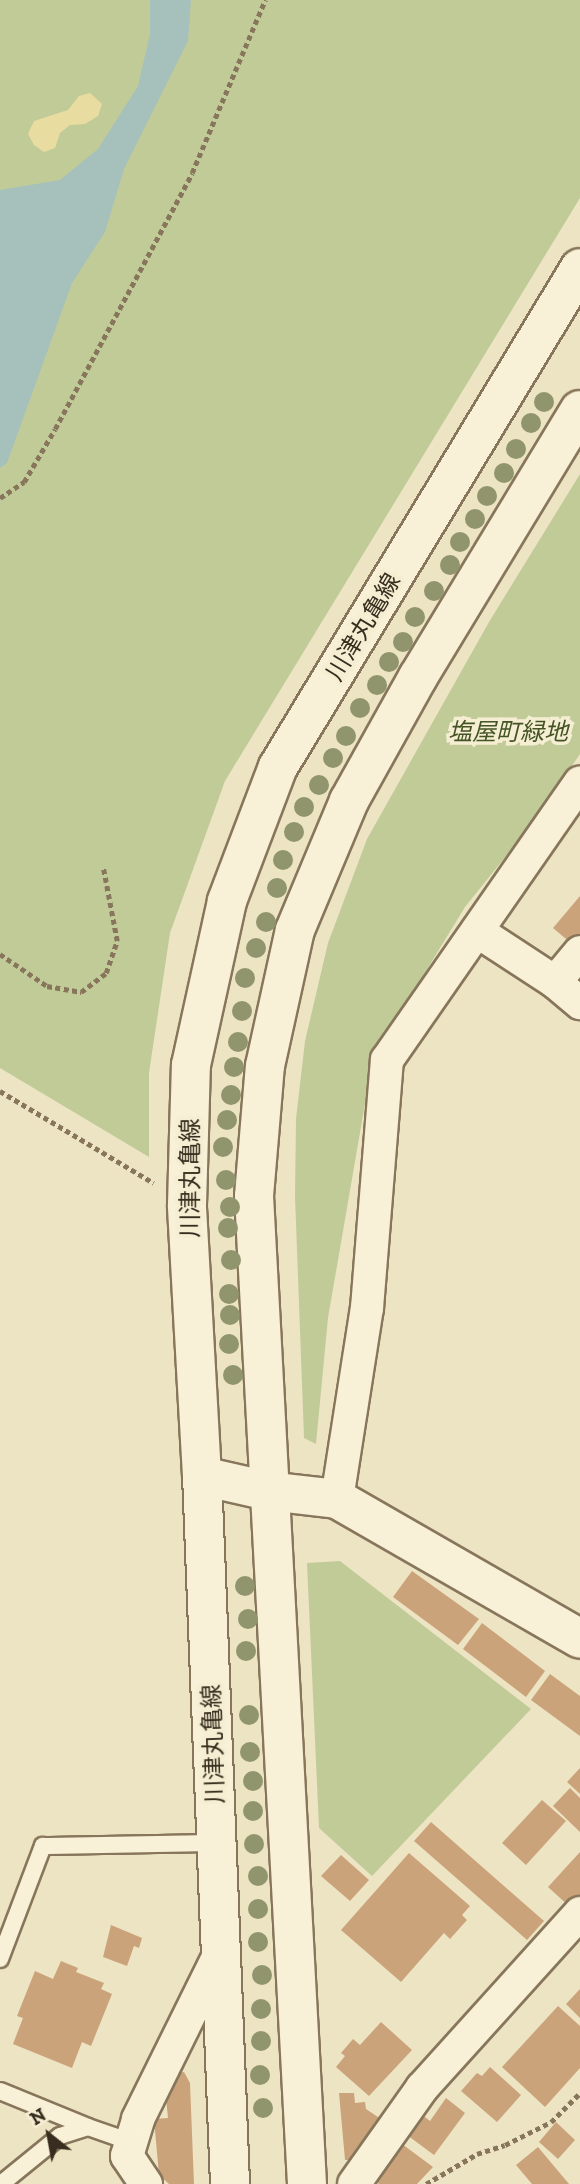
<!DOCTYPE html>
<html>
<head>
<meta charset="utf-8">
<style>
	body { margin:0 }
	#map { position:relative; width:580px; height:2184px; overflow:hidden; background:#ede4c4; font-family:"Zilla Slab","Noto Sans JP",serif }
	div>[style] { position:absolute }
	.green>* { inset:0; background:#c1cb98 }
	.sand>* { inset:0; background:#e9dca1 }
	.water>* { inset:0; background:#a6c0bb }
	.building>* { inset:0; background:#cba37a }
	.path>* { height:4.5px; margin-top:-2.25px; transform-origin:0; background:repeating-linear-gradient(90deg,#87765b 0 5px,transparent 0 8.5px) }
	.roads { filter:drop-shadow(2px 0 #87765b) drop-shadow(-2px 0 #87765b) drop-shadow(0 2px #87765b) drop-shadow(0 -2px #87765b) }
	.lane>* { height:16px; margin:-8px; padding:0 8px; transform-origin:8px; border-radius:8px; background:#f8f1d7 }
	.street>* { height:32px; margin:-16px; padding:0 16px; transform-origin:16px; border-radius:16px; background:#f8f1d7 }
	.secondary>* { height:38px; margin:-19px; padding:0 19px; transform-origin:19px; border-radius:19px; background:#f8f1d7 }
	.trees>* { width:20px; height:20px; margin:-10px; border-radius:50%; background:#90956d }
	span { translate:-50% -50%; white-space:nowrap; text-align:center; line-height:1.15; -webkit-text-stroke:7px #f5eed3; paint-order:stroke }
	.street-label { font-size:24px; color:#382d1e }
	.park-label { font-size:24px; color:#445425; font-style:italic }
	.north { position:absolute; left:14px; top:2100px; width:70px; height:70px; -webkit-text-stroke:5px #f5eed3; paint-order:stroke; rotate:329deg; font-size:19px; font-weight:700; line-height:28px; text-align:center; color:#382d1e }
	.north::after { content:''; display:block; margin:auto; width:24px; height:32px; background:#382d1e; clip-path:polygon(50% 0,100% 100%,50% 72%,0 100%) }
</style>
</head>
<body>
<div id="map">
	<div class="green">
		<div style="clip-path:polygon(0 0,580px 0,580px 198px,225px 781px,170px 933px,149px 1073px,149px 1157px,0 1068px)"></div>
		<div style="clip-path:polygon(580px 474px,580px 754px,535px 820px,465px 907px,396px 1020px,367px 1092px,328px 1318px,316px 1444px,304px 1438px,295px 1196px,296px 1119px,305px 1041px,328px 943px,367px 839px,489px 622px)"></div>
		<div style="clip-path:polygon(340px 1561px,531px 1709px,372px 1876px,319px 1828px,307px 1563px)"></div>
	</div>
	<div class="sand">
		<div style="clip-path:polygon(90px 93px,102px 104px,98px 116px,85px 124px,70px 125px,60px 133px,55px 148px,44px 152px,34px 145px,28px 134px,34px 121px,68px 110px,79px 96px)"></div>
	</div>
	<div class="water">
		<div style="clip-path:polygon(150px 0,191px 0,188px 41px,124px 169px,105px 232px,72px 283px,7px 463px,0 468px,0 190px,60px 180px,98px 149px,138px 86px,150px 34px)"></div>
	</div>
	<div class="building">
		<div style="clip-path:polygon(580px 896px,580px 934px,572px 944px,553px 928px)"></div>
		<div style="clip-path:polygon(412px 1571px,479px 1619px,458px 1645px,393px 1597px)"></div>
		<div style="clip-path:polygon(482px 1623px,545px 1671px,526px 1697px,463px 1649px)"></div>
		<div style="clip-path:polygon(550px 1674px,580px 1696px,580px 1736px,531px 1700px)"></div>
		<div style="clip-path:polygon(580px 1768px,580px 1794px,567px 1782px)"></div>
		<div style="clip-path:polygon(570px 1788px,580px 1798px,580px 1832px,553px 1806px)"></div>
		<div style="clip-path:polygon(542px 1800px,566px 1821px,526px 1865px,502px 1843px)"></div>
		<div style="clip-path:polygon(431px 1822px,544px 1921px,527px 1940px,414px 1841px)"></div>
		<div style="clip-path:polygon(580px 1852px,580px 1895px,570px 1907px,548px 1887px)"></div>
		<div style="clip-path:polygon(409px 1853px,470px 1906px,462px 1915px,467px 1920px,450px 1939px,444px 1933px,401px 1982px,341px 1930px)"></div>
		<div style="clip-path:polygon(341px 1855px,369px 1880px,350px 1901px,321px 1876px)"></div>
		<div style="clip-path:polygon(111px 1925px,142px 1938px,139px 1948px,134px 1946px,127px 1966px,103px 1957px)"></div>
		<div style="clip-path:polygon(61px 1961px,78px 1968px,76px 1972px,104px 1983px,101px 1989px,112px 1994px,91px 2046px,82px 2042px,72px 2068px,13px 2044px,23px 2018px,17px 2016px,35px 1971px,53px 1979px)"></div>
		<div style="clip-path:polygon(580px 1989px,580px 2018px,566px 2004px)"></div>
		<div style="clip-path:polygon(558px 2006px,580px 2026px,580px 2068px,545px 2107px,502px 2067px)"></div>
		<div style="clip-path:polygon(381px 2022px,412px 2050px,369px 2096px,336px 2067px,345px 2056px,341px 2053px,353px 2039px,360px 2045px)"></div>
		<div style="clip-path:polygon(490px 2067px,521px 2095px,497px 2122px,461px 2091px,477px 2073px,482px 2076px)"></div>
		<div style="clip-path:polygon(184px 2072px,190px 2083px,194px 2184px,169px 2184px,159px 2175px,154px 2119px,168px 2118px,165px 2089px,172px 2074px)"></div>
		<div style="clip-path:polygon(339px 2093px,354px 2093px,355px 2103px,365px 2102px,366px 2109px,381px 2119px,351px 2160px,345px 2160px)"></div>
		<div style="clip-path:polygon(446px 2098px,465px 2113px,434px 2155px,407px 2135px,421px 2114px,430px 2121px)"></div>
		<div style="clip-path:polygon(556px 2122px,575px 2140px,558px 2159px,539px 2142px)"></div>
		<div style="clip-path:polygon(402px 2144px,433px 2167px,417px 2184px,379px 2184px,374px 2180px)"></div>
		<div style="clip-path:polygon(538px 2147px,569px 2184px,532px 2184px,516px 2165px)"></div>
	</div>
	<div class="path">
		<div style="left:0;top:498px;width:29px;rotate:-34deg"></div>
		<div style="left:24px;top:482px;width:61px;rotate:-59.7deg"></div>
		<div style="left:55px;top:429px;width:290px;rotate:-61.8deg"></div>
		<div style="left:192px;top:173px;width:188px;rotate:-67.1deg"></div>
		<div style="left:0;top:954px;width:57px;rotate:34.2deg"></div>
		<div style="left:47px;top:986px;width:35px;rotate:10deg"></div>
		<div style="left:81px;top:992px;width:31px;rotate:-37deg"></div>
		<div style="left:106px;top:973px;width:34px;rotate:-71deg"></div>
		<div style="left:117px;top:941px;width:75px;rotate:-100.7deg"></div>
		<div style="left:0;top:1091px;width:179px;rotate:30.9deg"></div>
		<div style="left:426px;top:2184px;width:59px;rotate:-30.5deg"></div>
		<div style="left:477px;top:2154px;width:29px;rotate:-18deg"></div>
		<div style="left:505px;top:2145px;width:51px;rotate:-26.6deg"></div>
		<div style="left:551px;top:2122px;width:40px;rotate:-45deg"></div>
	</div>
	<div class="roads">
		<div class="lane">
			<div style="left:0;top:1959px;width:121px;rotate:-69.2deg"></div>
			<div style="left:43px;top:1846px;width:174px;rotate:-1deg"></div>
			<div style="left:0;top:2091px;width:95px;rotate:22.2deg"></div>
			<div style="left:1px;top:2184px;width:76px;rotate:-39.1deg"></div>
			<div style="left:60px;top:2136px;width:29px;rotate:-18deg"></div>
			<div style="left:88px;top:2127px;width:46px;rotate:19.2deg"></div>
		</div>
		<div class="street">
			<div style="left:477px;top:931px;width:93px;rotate:33.2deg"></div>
			<div style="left:555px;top:982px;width:33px;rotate:40deg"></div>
			<div style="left:555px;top:982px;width:39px;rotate:-50deg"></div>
			<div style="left:337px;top:1499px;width:193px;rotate:-81.1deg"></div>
			<div style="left:367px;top:1308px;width:249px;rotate:-85.4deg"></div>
			<div style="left:387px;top:1060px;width:338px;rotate:-55.2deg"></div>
			<div style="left:146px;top:2184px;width:34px;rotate:-124deg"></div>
			<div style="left:127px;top:2156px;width:39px;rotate:-73deg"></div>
			<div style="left:138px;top:2119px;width:187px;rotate:-63.7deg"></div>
			<div style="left:354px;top:2184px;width:118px;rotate:-54.7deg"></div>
			<div style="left:422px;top:2088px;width:236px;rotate:-47.9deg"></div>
		</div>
		<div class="secondary">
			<div style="left:202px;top:1476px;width:68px;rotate:12.8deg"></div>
			<div style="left:268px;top:1491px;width:69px;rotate:6.6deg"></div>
			<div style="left:337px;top:1499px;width:280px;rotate:29.9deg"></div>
			<div style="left:230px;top:2184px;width:709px;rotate:-92.26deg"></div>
			<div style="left:202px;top:1476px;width:271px;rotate:-93.2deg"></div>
			<div style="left:187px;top:1205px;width:140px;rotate:-88.4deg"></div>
			<div style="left:191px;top:1065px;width:168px;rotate:-77.6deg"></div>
			<div style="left:227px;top:901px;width:143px;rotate:-69.2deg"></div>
			<div style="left:278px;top:767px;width:583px;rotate:-58.82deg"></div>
			<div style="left:307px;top:2184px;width:989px;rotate:-93.07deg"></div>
			<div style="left:254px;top:1196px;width:130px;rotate:-85.2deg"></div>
			<div style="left:265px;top:1066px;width:139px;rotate:-77.6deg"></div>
			<div style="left:295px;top:930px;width:140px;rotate:-67.3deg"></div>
			<div style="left:349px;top:801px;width:142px;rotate:-60.9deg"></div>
			<div style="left:418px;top:677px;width:312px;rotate:-58.8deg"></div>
		</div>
	</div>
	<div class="trees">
		<div style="left:544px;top:402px"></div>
		<div style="left:531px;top:423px"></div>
		<div style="left:516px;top:449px"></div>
		<div style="left:504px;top:473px"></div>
		<div style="left:487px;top:496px"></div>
		<div style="left:475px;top:519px"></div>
		<div style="left:460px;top:542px"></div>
		<div style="left:450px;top:565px"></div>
		<div style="left:434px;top:591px"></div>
		<div style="left:415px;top:617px"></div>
		<div style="left:403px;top:642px"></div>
		<div style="left:389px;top:662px"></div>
		<div style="left:377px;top:685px"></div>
		<div style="left:360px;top:708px"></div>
		<div style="left:346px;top:736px"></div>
		<div style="left:333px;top:758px"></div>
		<div style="left:319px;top:785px"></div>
		<div style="left:304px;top:807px"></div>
		<div style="left:294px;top:832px"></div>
		<div style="left:283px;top:860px"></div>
		<div style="left:277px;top:888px"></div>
		<div style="left:266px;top:922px"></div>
		<div style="left:256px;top:948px"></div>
		<div style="left:245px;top:978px"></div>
		<div style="left:242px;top:1011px"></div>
		<div style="left:238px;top:1042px"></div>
		<div style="left:234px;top:1067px"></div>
		<div style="left:231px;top:1095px"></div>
		<div style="left:227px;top:1120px"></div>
		<div style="left:223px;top:1147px"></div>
		<div style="left:226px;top:1180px"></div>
		<div style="left:230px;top:1207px"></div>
		<div style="left:228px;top:1228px"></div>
		<div style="left:231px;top:1260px"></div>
		<div style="left:229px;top:1294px"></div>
		<div style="left:230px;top:1315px"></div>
		<div style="left:229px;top:1344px"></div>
		<div style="left:233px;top:1375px"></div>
		<div style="left:245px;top:1586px"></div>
		<div style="left:248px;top:1619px"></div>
		<div style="left:246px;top:1651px"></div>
		<div style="left:249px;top:1715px"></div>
		<div style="left:250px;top:1752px"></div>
		<div style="left:253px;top:1781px"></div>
		<div style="left:253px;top:1811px"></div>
		<div style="left:254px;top:1844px"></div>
		<div style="left:258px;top:1876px"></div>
		<div style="left:258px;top:1909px"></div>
		<div style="left:258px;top:1942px"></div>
		<div style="left:262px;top:1975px"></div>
		<div style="left:261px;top:2009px"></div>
		<div style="left:261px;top:2041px"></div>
		<div style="left:260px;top:2075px"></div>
		<div style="left:263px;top:2108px"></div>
	</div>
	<div class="street-label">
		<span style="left:363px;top:627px;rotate:-59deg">川津丸亀線</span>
		<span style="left:190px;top:1178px;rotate:-90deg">川津丸亀線</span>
		<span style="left:213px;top:1744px;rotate:-92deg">川津丸亀線</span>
	</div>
	<div class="park-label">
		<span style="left:508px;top:732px">塩屋町緑地</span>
	</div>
	<div class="north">N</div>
</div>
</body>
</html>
